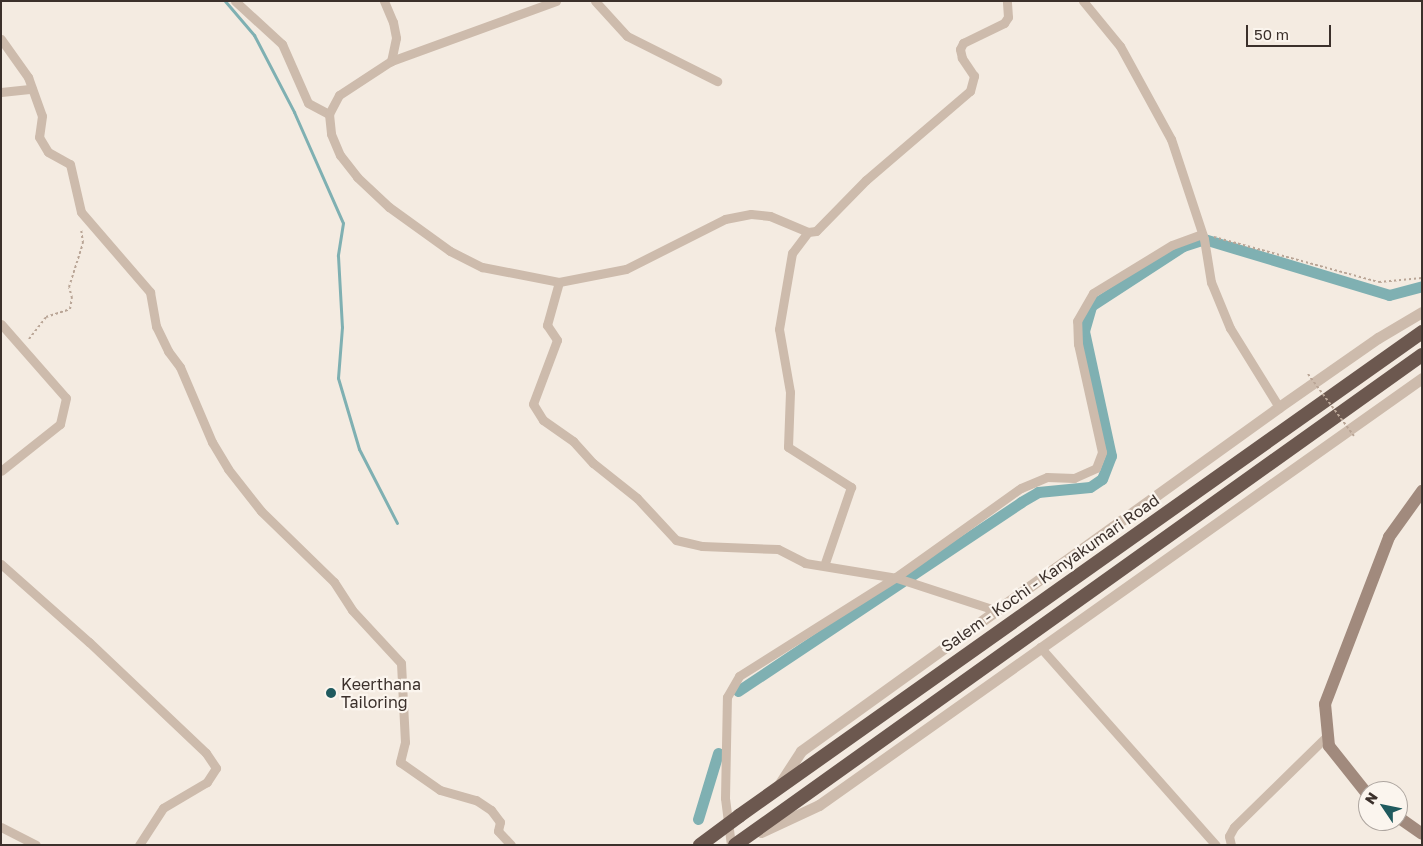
<!DOCTYPE html>
<html>
<head>
<meta charset="utf-8">
<style>
	body { margin:0 }
	#map { position:relative; width:1423px; height:846px; overflow:hidden; background:#f4ebe1; font-family:"Golos Text",sans-serif }
	div>[style] { position:absolute }
	.stream>* { height:3px; margin:-1.5px; padding:0 1.5px; transform-origin:1.5px; border-radius:1.5px; background:#7fb0b2 }
	.canal>* { height:11px; margin:-5.5px; padding:0 5.5px; transform-origin:5.5px; border-radius:5.5px; background:#7fb0b2 }
	.path>* { height:2px; margin-top:-1px; transform-origin:0; background:repeating-linear-gradient(90deg,#b9a596 0 2.5px,transparent 0 5px) }
	.minor>* { height:9px; margin:-4.5px; padding:0 4.5px; transform-origin:4.5px; border-radius:4.5px; background:#cdbbac }
	.tertiary>* { height:11px; margin:-5.5px; padding:0 5.5px; transform-origin:5.5px; border-radius:5.5px; background:#cdbbac }
	.secondary>* { height:12px; margin:-6px; padding:0 6px; transform-origin:6px; border-radius:6px; background:#a18a7d }
	.trunk>* { height:14px; margin:-7px; padding:0 7px; transform-origin:7px; border-radius:7px; background:#6c584f }
	.path-bridge>* { height:2px; margin-top:-1px; transform-origin:0; background:repeating-linear-gradient(90deg,#b9a596 0 2.5px,transparent 0 5px) }
	.trunk-bridge>* { height:14px; margin:-7px; padding:0 7px; transform-origin:7px; border-radius:7px; background:#6c584f }
	.dots>* { width:14px; height:14px; translate:-50% -50%; box-sizing:border-box; border:2px solid #fbf5ee; border-radius:50% }
	span { translate:-50% -50%; white-space:nowrap; text-align:center; line-height:1.15; -webkit-text-stroke:4.5px #fbf5ee; paint-order:stroke }
	.street-label { font-size:16px; color:#3b302b }
	.poi-label { font-size:16px; color:#3b302b }
	.left { translate:0 -50%; text-align:left }
	.frame { position:absolute; inset:0; border:2px solid #3b302b; pointer-events:none }
	.north { position:absolute; left:1358px; top:781px; width:50px; height:50px; box-sizing:border-box; background:#fbf5ee; border:1px solid #aea6a0; border-radius:50%; rotate:304deg; font-size:14px; font-weight:700; line-height:20px; text-align:center; color:#3b302b }
	.north::after { content:''; display:block; margin:auto; width:18px; height:22px; background:#1f5a5e; clip-path:polygon(50% 0,100% 100%,50% 72%,0 100%) }
	.scale { position:absolute; left:1246px; top:25px; width:85px; height:22px; box-sizing:border-box; border:2px solid #3b302b; border-top:0; padding-left:6px; font-size:15px; line-height:18px; white-space:nowrap; color:#3b302b; -webkit-text-stroke:4px #fbf5ee; paint-order:stroke }
</style>
</head>
<body>
<div id="map">
	<div class="stream">
		<div style="left:225px;top:1px;width:45px;rotate:49.5deg"></div>
		<div style="left:254px;top:35px;width:87px;rotate:62.5deg"></div>
		<div style="left:294px;top:112px;width:121px;rotate:66.2deg"></div>
		<div style="left:343px;top:223px;width:33px;rotate:99deg"></div>
		<div style="left:338px;top:256px;width:71px;rotate:86.8deg"></div>
		<div style="left:342px;top:327px;width:51px;rotate:94.5deg"></div>
		<div style="left:338px;top:378px;width:74px;rotate:73.5deg"></div>
		<div style="left:359px;top:449px;width:83px;rotate:62.8deg"></div>
	</div>
	<div class="canal">
		<div style="left:738px;top:691px;width:340px;rotate:-33.7deg"></div>
		<div style="left:1021px;top:502px;width:20px;rotate:-30deg"></div>
		<div style="left:1038px;top:492px;width:52px;rotate:-5.5deg"></div>
		<div style="left:1090px;top:487px;width:14px;rotate:-34deg"></div>
		<div style="left:1102px;top:479px;width:25px;rotate:-69deg"></div>
		<div style="left:1111px;top:456px;width:128px;rotate:-102.2deg"></div>
		<div style="left:1084px;top:331px;width:26px;rotate:-74deg"></div>
		<div style="left:1091px;top:306px;width:110px;rotate:-33.1deg"></div>
		<div style="left:1183px;top:246px;width:22px;rotate:-18deg"></div>
		<div style="left:1204px;top:239px;width:193px;rotate:16.8deg"></div>
		<div style="left:1389px;top:295px;width:34px;rotate:-15deg"></div>
		<div style="left:698px;top:819px;width:69px;rotate:-73.1deg"></div>
	</div>
	<div class="path">
		<div style="left:1214px;top:237px;width:171px;rotate:15.3deg"></div>
		<div style="left:1379px;top:282px;width:43px;rotate:-5.3deg"></div>
		<div style="left:29px;top:339px;width:28px;rotate:-52deg"></div>
		<div style="left:46px;top:317px;width:25px;rotate:-18deg"></div>
		<div style="left:70px;top:309px;width:11px;rotate:-80deg"></div>
		<div style="left:72px;top:298px;width:11px;rotate:-105deg"></div>
		<div style="left:69px;top:287px;width:46px;rotate:-72.3deg"></div>
		<div style="left:83px;top:243px;width:14px;rotate:-98deg"></div>
	</div>
	<div class="minor">
		<div style="left:235px;top:1px;width:64px;rotate:42.5deg"></div>
		<div style="left:282px;top:44px;width:64px;rotate:66.2deg"></div>
		<div style="left:308px;top:103px;width:24px;rotate:28deg"></div>
		<div style="left:384px;top:1px;width:23px;rotate:67deg"></div>
		<div style="left:393px;top:22px;width:16px;rotate:79deg"></div>
		<div style="left:396px;top:38px;width:24px;rotate:102deg"></div>
		<div style="left:556px;top:1px;width:176px;rotate:160deg"></div>
		<div style="left:391px;top:61px;width:62px;rotate:146.8deg"></div>
		<div style="left:339px;top:95px;width:21px;rotate:118deg"></div>
		<div style="left:329px;top:114px;width:20px;rotate:84deg"></div>
		<div style="left:331px;top:134px;width:23px;rotate:67deg"></div>
		<div style="left:340px;top:155px;width:28px;rotate:52deg"></div>
		<div style="left:357px;top:177px;width:44px;rotate:43.2deg"></div>
		<div style="left:389px;top:207px;width:75px;rotate:35.8deg"></div>
		<div style="left:450px;top:251px;width:36px;rotate:27deg"></div>
		<div style="left:482px;top:267px;width:78px;rotate:11deg"></div>
		<div style="left:559px;top:282px;width:68px;rotate:-11deg"></div>
		<div style="left:626px;top:269px;width:111px;rotate:-26.8deg"></div>
		<div style="left:725px;top:219px;width:26px;rotate:-11deg"></div>
		<div style="left:751px;top:214px;width:19px;rotate:6deg"></div>
		<div style="left:770px;top:216px;width:41px;rotate:22.8deg"></div>
		<div style="left:808px;top:232px;width:8px;rotate:-7deg"></div>
		<div style="left:816px;top:231px;width:71px;rotate:-45.6deg"></div>
		<div style="left:866px;top:180px;width:137px;rotate:-40.6deg"></div>
		<div style="left:970px;top:91px;width:16px;rotate:-75deg"></div>
		<div style="left:974px;top:76px;width:22px;rotate:-124deg"></div>
		<div style="left:962px;top:58px;width:9px;rotate:-103deg"></div>
		<div style="left:960px;top:49px;width:7px;rotate:-63deg"></div>
		<div style="left:963px;top:43px;width:46px;rotate:-26deg"></div>
		<div style="left:1004px;top:23px;width:7px;rotate:-56deg"></div>
		<div style="left:1008px;top:17px;width:16px;rotate:-94deg"></div>
		<div style="left:595px;top:1px;width:47px;rotate:47.6deg"></div>
		<div style="left:627px;top:36px;width:101px;rotate:26.6deg"></div>
		<div style="left:1083px;top:1px;width:58px;rotate:50.6deg"></div>
		<div style="left:1120px;top:46px;width:106px;rotate:61.3deg"></div>
		<div style="left:1171px;top:139px;width:105px;rotate:71.7deg"></div>
		<div style="left:1204px;top:239px;width:44px;rotate:80.8deg"></div>
		<div style="left:1211px;top:282px;width:50px;rotate:67.6deg"></div>
		<div style="left:1230px;top:328px;width:93px;rotate:58.2deg"></div>
		<div style="left:1px;top:39px;width:47px;rotate:54.6deg"></div>
		<div style="left:28px;top:77px;width:41px;rotate:70.3deg"></div>
		<div style="left:42px;top:116px;width:21px;rotate:98deg"></div>
		<div style="left:39px;top:137px;width:17px;rotate:59deg"></div>
		<div style="left:48px;top:152px;width:25px;rotate:29deg"></div>
		<div style="left:70px;top:164px;width:49px;rotate:77.1deg"></div>
		<div style="left:81px;top:212px;width:106px;rotate:49.2deg"></div>
		<div style="left:150px;top:292px;width:35px;rotate:80deg"></div>
		<div style="left:156px;top:326px;width:28px;rotate:64deg"></div>
		<div style="left:168px;top:351px;width:20px;rotate:53deg"></div>
		<div style="left:180px;top:367px;width:82px;rotate:66.9deg"></div>
		<div style="left:212px;top:442px;width:31px;rotate:59deg"></div>
		<div style="left:228px;top:469px;width:53px;rotate:51.8deg"></div>
		<div style="left:261px;top:511px;width:102px;rotate:44.2deg"></div>
		<div style="left:334px;top:582px;width:33px;rotate:57deg"></div>
		<div style="left:352px;top:610px;width:72px;rotate:47.2deg"></div>
		<div style="left:401px;top:663px;width:79px;rotate:87.1deg"></div>
		<div style="left:405px;top:742px;width:21px;rotate:104deg"></div>
		<div style="left:400px;top:762px;width:49px;rotate:35deg"></div>
		<div style="left:440px;top:790px;width:37px;rotate:16deg"></div>
		<div style="left:476px;top:800px;width:18px;rotate:34deg"></div>
		<div style="left:491px;top:810px;width:15px;rotate:53deg"></div>
		<div style="left:500px;top:822px;width:9px;rotate:103deg"></div>
		<div style="left:498px;top:831px;width:19px;rotate:47deg"></div>
		<div style="left:1px;top:92px;width:31px;rotate:-6deg"></div>
		<div style="left:808px;top:232px;width:26px;rotate:127deg"></div>
		<div style="left:792px;top:253px;width:77px;rotate:99.7deg"></div>
		<div style="left:779px;top:329px;width:64px;rotate:80.1deg"></div>
		<div style="left:790px;top:392px;width:55px;rotate:92.1deg"></div>
		<div style="left:788px;top:447px;width:75px;rotate:32.4deg"></div>
		<div style="left:851px;top:487px;width:83px;rotate:108.9deg"></div>
		<div style="left:559px;top:282px;width:45px;rotate:105.6deg"></div>
		<div style="left:547px;top:325px;width:18px;rotate:56deg"></div>
		<div style="left:557px;top:340px;width:68px;rotate:110.6deg"></div>
		<div style="left:533px;top:404px;width:19px;rotate:58deg"></div>
		<div style="left:543px;top:420px;width:37px;rotate:35deg"></div>
		<div style="left:573px;top:441px;width:30px;rotate:48deg"></div>
		<div style="left:593px;top:463px;width:56px;rotate:38.5deg"></div>
		<div style="left:637px;top:498px;width:57px;rotate:47.1deg"></div>
		<div style="left:676px;top:540px;width:27px;rotate:13deg"></div>
		<div style="left:702px;top:546px;width:76px;rotate:2.3deg"></div>
		<div style="left:778px;top:549px;width:30px;rotate:27deg"></div>
		<div style="left:805px;top:563px;width:93px;rotate:9.3deg"></div>
		<div style="left:897px;top:578px;width:103px;rotate:18.1deg"></div>
		<div style="left:1px;top:324px;width:98px;rotate:48.7deg"></div>
		<div style="left:66px;top:398px;width:27px;rotate:103deg"></div>
		<div style="left:60px;top:424px;width:75px;rotate:141.5deg"></div>
		<div style="left:1px;top:564px;width:118px;rotate:41.6deg"></div>
		<div style="left:89px;top:642px;width:161px;rotate:43.5deg"></div>
		<div style="left:206px;top:753px;width:18px;rotate:56deg"></div>
		<div style="left:216px;top:768px;width:17px;rotate:123deg"></div>
		<div style="left:207px;top:782px;width:51px;rotate:149.4deg"></div>
		<div style="left:163px;top:808px;width:44px;rotate:123deg"></div>
		<div style="left:1040px;top:647px;width:265px;rotate:48.4deg"></div>
		<div style="left:1px;top:827px;width:39px;rotate:27deg"></div>
		<div style="left:731px;top:845px;width:47px;rotate:-97.3deg"></div>
		<div style="left:725px;top:798px;width:101px;rotate:-88.9deg"></div>
		<div style="left:727px;top:697px;width:24px;rotate:-60deg"></div>
		<div style="left:739px;top:676px;width:186px;rotate:-32.2deg"></div>
		<div style="left:896px;top:577px;width:153px;rotate:-35.5deg"></div>
		<div style="left:1021px;top:488px;width:28px;rotate:-23deg"></div>
		<div style="left:1047px;top:477px;width:27px;rotate:2deg"></div>
		<div style="left:1074px;top:478px;width:24px;rotate:-24deg"></div>
		<div style="left:1096px;top:468px;width:17px;rotate:-69deg"></div>
		<div style="left:1102px;top:452px;width:111px;rotate:-102.5deg"></div>
		<div style="left:1078px;top:344px;width:23px;rotate:-92deg"></div>
		<div style="left:1077px;top:321px;width:32px;rotate:-60deg"></div>
		<div style="left:1093px;top:293px;width:92px;rotate:-31.3deg"></div>
		<div style="left:1172px;top:245px;width:32px;rotate:-20deg"></div>
		<div style="left:1231px;top:845px;width:9px;rotate:-103deg"></div>
		<div style="left:1229px;top:836px;width:10px;rotate:-61deg"></div>
		<div style="left:1234px;top:827px;width:132px;rotate:-44.4deg"></div>
	</div>
	<div class="tertiary">
		<div style="left:779px;top:785px;width:40px;rotate:-57.1deg"></div>
		<div style="left:801px;top:751px;width:589px;rotate:-35.74deg"></div>
		<div style="left:1279px;top:407px;width:121px;rotate:-34.9deg"></div>
		<div style="left:1378px;top:338px;width:51px;rotate:-30.6deg"></div>
		<div style="left:761px;top:832px;width:64px;rotate:-25deg"></div>
		<div style="left:819px;top:805px;width:739px;rotate:-35.3deg"></div>
	</div>
	<div class="secondary">
		<div style="left:1368px;top:795px;width:63px;rotate:-128.5deg"></div>
		<div style="left:1329px;top:746px;width:42px;rotate:-95.4deg"></div>
		<div style="left:1325px;top:704px;width:179px;rotate:-69deg"></div>
		<div style="left:1389px;top:537px;width:57px;rotate:-54.3deg"></div>
		<div style="left:1398px;top:817px;width:29px;rotate:35deg"></div>
	</div>
	<div class="trunk">
		<div style="left:739px;top:816px;width:837px;rotate:-35.32deg"></div>
		<div style="left:735px;top:845px;width:844px;rotate:-35.5deg"></div>
	</div>
	<div class="path-bridge">
		<div style="left:1308px;top:374px;width:77px;rotate:53.4deg"></div>
	</div>
	<div class="trunk-bridge">
		<div style="left:700px;top:845px;width:49px;rotate:-36.6deg"></div>
	</div>
	<div class="dots">
		<div style="left:331px;top:693px;background:#1f5a5e"></div>
	</div>
	<div class="street-label">
		<span style="left:1050px;top:573px;rotate:-35deg">Salem - Kochi - Kanyakumari Road</span>
	</div>
	<div class="poi-label">
		<span class="left" style="left:341px;top:693px">Keerthana<br>Tailoring</span>
	</div>
	<div class="frame"></div>
	<div class="north">N</div>
	<div class="scale">50 m</div>
</div>
</body>
</html>
